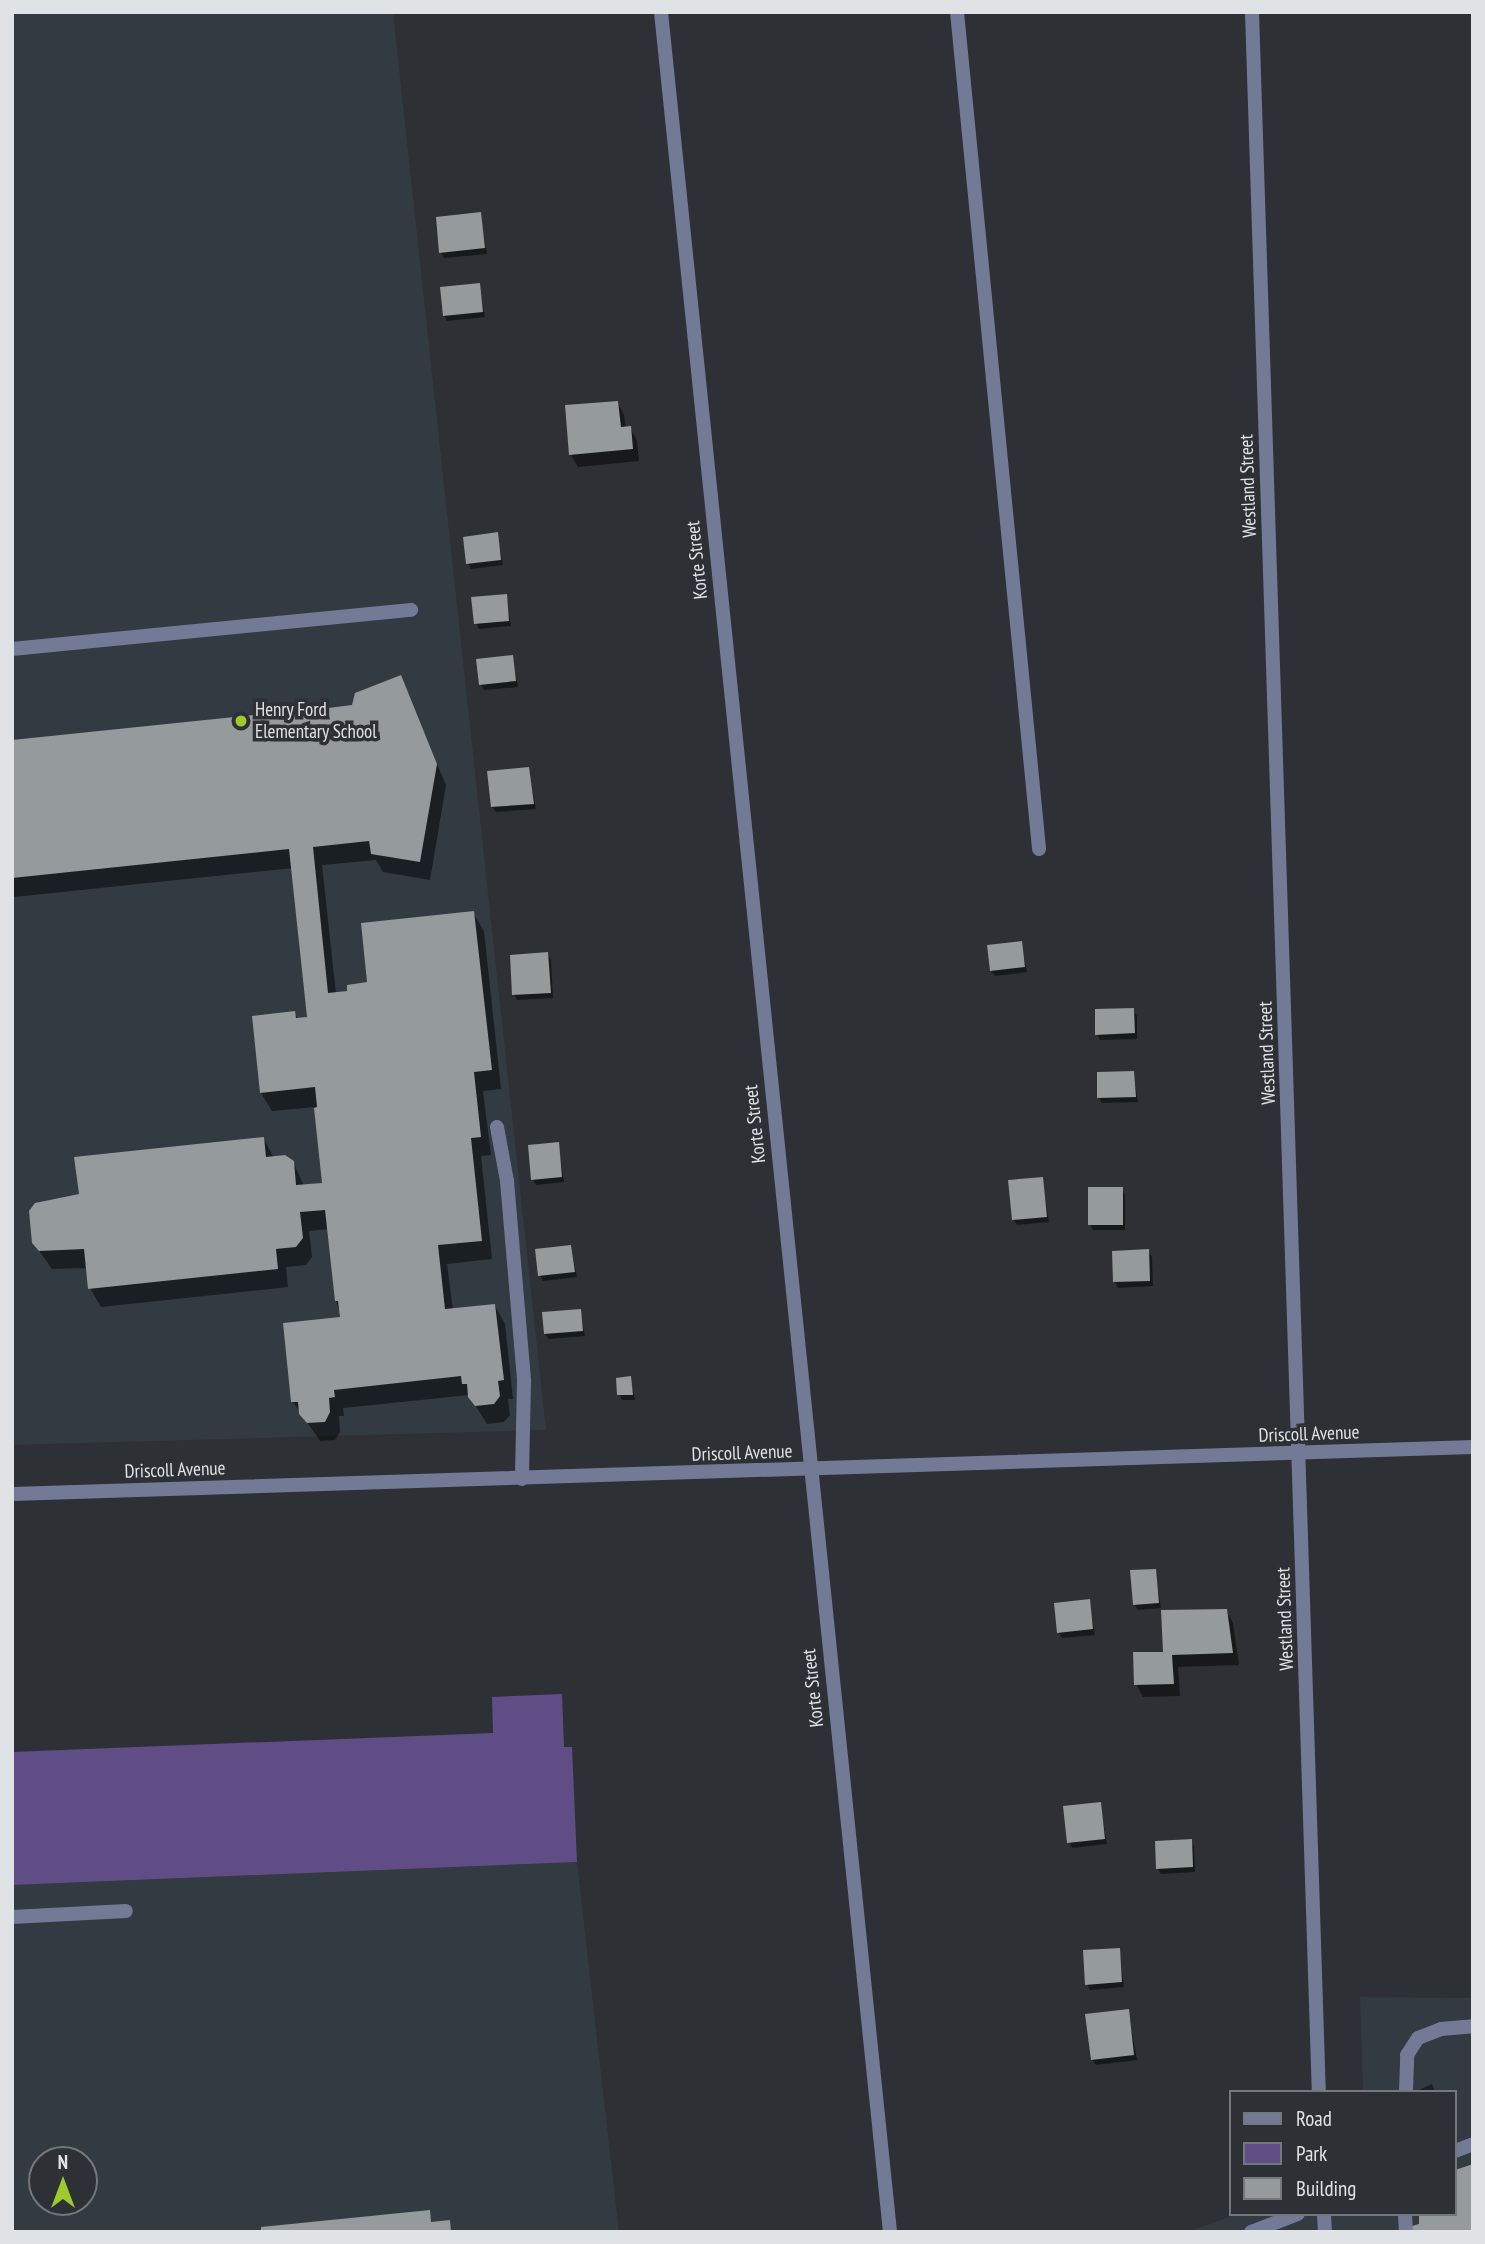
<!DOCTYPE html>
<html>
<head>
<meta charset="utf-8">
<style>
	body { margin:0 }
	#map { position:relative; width:1485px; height:2244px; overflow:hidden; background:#2d3034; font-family:"PT Sans Narrow",sans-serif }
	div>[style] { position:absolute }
	.built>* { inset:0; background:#323a42 }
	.green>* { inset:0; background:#604d86 }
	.shadow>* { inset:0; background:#0007 }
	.building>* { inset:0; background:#959a9d }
	.lane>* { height:14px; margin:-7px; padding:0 7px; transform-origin:7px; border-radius:7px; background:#737a96 }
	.street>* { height:14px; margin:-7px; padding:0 7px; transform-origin:7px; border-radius:7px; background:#737a96 }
	.dots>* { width:19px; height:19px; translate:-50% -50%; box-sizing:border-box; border:4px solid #2d3034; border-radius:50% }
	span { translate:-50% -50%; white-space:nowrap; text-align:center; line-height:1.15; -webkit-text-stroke:7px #2d3034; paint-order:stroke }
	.street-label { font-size:19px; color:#e0e3e5 }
	.poi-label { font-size:19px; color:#e0e3e5 }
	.left { translate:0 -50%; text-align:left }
	.frame { position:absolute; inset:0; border:14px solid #e0e3e5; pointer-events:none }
	.legend { position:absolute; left:1229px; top:2090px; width:228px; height:126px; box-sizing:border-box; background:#2d3034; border:2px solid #75787b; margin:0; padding:9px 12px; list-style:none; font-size:21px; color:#e0e3e5 }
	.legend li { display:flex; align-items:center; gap:14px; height:35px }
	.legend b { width:35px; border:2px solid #75787b }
	.north { position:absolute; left:28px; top:2146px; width:70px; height:70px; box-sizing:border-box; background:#2d3034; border:2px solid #75787b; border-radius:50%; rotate:0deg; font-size:19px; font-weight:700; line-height:28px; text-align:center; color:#e0e3e5 }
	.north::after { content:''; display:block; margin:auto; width:24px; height:32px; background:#9eca2f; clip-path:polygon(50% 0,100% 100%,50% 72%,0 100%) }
</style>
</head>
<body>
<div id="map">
	<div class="built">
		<div style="clip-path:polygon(12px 12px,393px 12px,546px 1430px,12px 1445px)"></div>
		<div style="clip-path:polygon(evenodd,577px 1862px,619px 2232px,12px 2232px,12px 1885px,577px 1862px,42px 2160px,84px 2160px,84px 2202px,42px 2202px,42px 2160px)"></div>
		<div style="clip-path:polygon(1360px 1997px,1473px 1998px,1473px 2232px,1188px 2232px,1237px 2214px,1455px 2214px,1455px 2092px,1363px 2092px)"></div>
	</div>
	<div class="green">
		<div style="clip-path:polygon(562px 1694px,564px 1747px,572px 1747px,577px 1862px,12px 1885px,12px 1752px,493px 1733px,492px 1697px)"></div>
	</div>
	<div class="shadow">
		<div style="clip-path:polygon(480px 214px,487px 254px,444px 258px,441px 252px)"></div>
		<div style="clip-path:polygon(479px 285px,485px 317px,447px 321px,444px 315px)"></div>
		<div style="clip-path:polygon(617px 402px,624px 415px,626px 428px,630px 428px,637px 440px,639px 461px,578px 467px,571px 455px)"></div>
		<div style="clip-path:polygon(497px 534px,503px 565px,471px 569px,468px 563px)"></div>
		<div style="clip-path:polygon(506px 596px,511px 626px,479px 629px,476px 623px)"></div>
		<div style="clip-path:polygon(512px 657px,518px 687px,484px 690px,481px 684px)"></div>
		<div style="clip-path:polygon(400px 677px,446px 785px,430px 880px,383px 872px,376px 860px,322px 865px,336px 994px,369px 984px,473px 913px,484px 931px,501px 1089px,483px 1091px,491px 1155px,481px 1156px,492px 1259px,447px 1264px,453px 1310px,495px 1306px,505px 1324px,513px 1399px,508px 1399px,510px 1415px,504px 1422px,487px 1424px,469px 1395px,343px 1408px,344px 1416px,339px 1416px,340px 1432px,335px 1440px,320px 1441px,293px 1402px,342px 1318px,336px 1301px,329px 1229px,309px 1231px,312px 1257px,306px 1265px,286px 1267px,288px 1287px,101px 1307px,90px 1288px,88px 1268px,52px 1269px,33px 1242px,81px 1196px,263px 1138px,274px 1158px,293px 1162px,304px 1186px,324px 1184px,315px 1107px,272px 1111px,261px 1093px,294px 1013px,298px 1019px,309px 1018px,293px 868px,14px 897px,12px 902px,12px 742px,274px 715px,302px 704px,307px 712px,353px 707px)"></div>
		<div style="clip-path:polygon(528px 769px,536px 809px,496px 812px,492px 807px)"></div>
		<div style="clip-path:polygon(1021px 943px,1027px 972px,995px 976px,991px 970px)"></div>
		<div style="clip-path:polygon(547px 954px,551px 960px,553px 998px,517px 1000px,514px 994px)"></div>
		<div style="clip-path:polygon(1133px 1010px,1137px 1016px,1137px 1039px,1100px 1040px,1097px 1034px)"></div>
		<div style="clip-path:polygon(1133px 1073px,1138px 1102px,1102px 1103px,1099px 1097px)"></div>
		<div style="clip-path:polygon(558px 1144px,564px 1182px,536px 1185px,533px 1179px)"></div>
		<div style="clip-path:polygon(1042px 1179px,1049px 1222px,1017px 1225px,1014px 1220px)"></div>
		<div style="clip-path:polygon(1122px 1189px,1125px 1195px,1125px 1230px,1093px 1230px,1090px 1224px)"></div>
		<div style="clip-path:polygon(571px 1247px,577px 1277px,543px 1281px,540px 1275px)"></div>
		<div style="clip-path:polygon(1148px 1251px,1152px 1257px,1153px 1286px,1118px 1288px,1115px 1282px)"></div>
		<div style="clip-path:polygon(580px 1311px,585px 1336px,549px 1339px,545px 1334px)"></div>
		<div style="clip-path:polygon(630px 1378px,635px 1400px,622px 1400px,619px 1394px)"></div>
		<div style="clip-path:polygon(1155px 1571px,1161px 1608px,1138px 1610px,1134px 1604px)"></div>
		<div style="clip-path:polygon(1089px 1601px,1095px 1635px,1062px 1638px,1059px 1633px)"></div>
		<div style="clip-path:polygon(1226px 1610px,1233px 1623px,1239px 1665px,1178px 1667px,1180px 1696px,1143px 1697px,1136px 1684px,1165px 1654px)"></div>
		<div style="clip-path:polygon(1100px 1804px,1107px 1844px,1072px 1848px,1069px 1842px)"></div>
		<div style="clip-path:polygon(1191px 1841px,1194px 1847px,1195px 1872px,1161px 1874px,1158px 1869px)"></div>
		<div style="clip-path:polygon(1119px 1949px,1124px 1987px,1090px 1990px,1087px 1984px)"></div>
		<div style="clip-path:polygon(1128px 2011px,1137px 2060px,1096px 2065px,1092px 2059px)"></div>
		<div style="clip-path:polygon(1432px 2084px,1435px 2092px,1415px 2092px)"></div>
	</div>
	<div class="building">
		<div style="clip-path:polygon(481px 212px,485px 248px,439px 253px,436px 217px)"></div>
		<div style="clip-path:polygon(480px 283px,483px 312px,443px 316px,440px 287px)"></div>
		<div style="clip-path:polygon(618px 401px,621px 427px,631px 426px,633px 449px,569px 455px,565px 405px)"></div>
		<div style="clip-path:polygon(498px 532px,501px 560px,466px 564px,463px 537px)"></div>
		<div style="clip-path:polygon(507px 594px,509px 621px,474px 624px,471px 597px)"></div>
		<div style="clip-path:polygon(513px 655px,516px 681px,479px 685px,476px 659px)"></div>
		<div style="clip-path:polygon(401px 675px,437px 764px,420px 862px,371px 854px,369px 841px,313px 847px,328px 993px,347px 991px,347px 985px,367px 982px,361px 923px,474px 911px,492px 1070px,474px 1072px,481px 1137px,471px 1138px,482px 1241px,438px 1245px,445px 1309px,495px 1304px,504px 1380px,498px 1381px,500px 1396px,494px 1404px,475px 1406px,468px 1397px,467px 1384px,462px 1384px,461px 1376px,334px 1390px,335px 1397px,329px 1398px,330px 1412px,325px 1422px,307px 1423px,299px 1414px,298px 1402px,291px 1402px,283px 1323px,340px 1317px,338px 1301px,335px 1301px,325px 1210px,300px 1212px,303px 1238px,296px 1247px,276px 1249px,278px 1269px,88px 1289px,84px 1249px,39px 1251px,32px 1243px,29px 1211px,35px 1203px,79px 1194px,74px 1157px,264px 1137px,266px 1157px,285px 1155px,294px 1161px,296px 1185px,322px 1183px,314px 1108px,317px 1107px,315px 1087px,260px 1093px,252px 1016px,295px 1011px,296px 1018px,307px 1017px,289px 849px,12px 878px,12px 740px,273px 713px,303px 702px,304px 711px,352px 705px,355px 693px)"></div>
		<div style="clip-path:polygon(529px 767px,534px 804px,491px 807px,487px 771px)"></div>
		<div style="clip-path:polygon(1022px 941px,1025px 967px,990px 971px,987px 945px)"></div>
		<div style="clip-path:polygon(548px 952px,551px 993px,512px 995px,510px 955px)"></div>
		<div style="clip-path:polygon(1134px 1008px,1135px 1033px,1095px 1035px,1095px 1009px)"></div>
		<div style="clip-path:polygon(1134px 1071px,1136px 1097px,1097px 1098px,1097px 1072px)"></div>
		<div style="clip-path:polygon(559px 1142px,562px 1177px,531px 1180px,528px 1145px)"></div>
		<div style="clip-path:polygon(1043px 1177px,1047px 1217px,1012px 1220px,1008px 1180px)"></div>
		<div style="clip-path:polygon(1088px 1187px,1123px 1187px,1123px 1225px,1088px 1225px)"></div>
		<div style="clip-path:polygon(571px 1245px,575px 1272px,538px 1276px,535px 1249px)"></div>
		<div style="clip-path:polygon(1149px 1249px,1150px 1281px,1113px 1282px,1112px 1251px)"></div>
		<div style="clip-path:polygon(581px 1309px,583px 1331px,544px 1334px,542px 1312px)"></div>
		<div style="clip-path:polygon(631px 1376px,633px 1395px,617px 1395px,616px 1378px)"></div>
		<div style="clip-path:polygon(1156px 1569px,1159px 1603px,1133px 1605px,1130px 1570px)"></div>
		<div style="clip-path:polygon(1090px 1599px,1093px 1629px,1057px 1633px,1054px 1603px)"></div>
		<div style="clip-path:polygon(1227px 1609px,1233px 1653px,1172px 1655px,1174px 1684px,1134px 1685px,1133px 1652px,1163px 1652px,1161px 1610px)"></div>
		<div style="clip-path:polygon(1101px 1802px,1105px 1839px,1067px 1843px,1063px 1806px)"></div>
		<div style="clip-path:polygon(1192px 1839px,1193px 1867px,1156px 1869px,1155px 1841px)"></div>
		<div style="clip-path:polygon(1120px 1948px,1122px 1982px,1085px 1985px,1083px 1950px)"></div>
		<div style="clip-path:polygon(1129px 2009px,1134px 2055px,1091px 2060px,1085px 2014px)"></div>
		<div style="clip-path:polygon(1473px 2164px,1473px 2232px,1412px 2232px,1412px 2226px,1419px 2224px,1419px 2214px,1455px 2214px,1455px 2170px)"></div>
		<div style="clip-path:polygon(430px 2210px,431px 2222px,450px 2220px,451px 2232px,261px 2232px,261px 2227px)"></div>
	</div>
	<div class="lane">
		<div style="left:957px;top:12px;width:841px;rotate:84.4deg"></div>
		<div style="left:12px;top:649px;width:401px;rotate:-5.6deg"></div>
		<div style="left:497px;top:1127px;width:55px;rotate:79.5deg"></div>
		<div style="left:507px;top:1181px;width:201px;rotate:85.1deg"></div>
		<div style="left:524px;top:1381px;width:98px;rotate:91.2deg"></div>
		<div style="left:12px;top:1917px;width:114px;rotate:-3deg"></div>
		<div style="left:1406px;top:2091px;width:36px;rotate:-88deg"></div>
		<div style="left:1407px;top:2055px;width:20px;rotate:-57deg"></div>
		<div style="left:1418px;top:2038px;width:25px;rotate:-21deg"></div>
		<div style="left:1441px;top:2029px;width:32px;rotate:-5deg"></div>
		<div style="left:1455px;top:2151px;width:19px;rotate:-21deg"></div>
		<div style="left:1405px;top:2214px;width:18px;rotate:87deg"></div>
		<div style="left:1251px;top:2232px;width:50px;rotate:-21deg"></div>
	</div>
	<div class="street">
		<div style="left:661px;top:12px;width:2232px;rotate:84.11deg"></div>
		<div style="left:1252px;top:12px;width:2081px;rotate:88.16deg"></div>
		<div style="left:12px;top:1494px;width:1462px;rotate:-1.84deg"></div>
		<div style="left:1324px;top:2214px;width:18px;rotate:87deg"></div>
	</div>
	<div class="dots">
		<div style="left:241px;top:721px;background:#9eca2f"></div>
	</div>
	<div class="street-label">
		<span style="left:1248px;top:486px;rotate:-92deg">Westland Street</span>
		<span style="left:697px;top:560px;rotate:-96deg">Korte Street</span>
		<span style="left:1267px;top:1053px;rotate:-92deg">Westland Street</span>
		<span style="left:755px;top:1124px;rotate:-96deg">Korte Street</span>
		<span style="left:1309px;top:1434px;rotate:-2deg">Driscoll Avenue</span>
		<span style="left:742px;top:1453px;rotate:-2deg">Driscoll Avenue</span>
		<span style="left:175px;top:1470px;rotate:-2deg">Driscoll Avenue</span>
		<span style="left:1285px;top:1619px;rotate:-92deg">Westland Street</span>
		<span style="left:813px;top:1688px;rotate:-96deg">Korte Street</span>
	</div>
	<div class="poi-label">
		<span class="left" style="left:255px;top:721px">Henry Ford<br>Elementary School</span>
	</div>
	<div class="frame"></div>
	<ul class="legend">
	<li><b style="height:9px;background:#737a96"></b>Road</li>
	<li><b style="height:19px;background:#604d86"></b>Park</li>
	<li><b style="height:19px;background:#959a9d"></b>Building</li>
	</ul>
	<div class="north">N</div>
</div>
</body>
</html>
